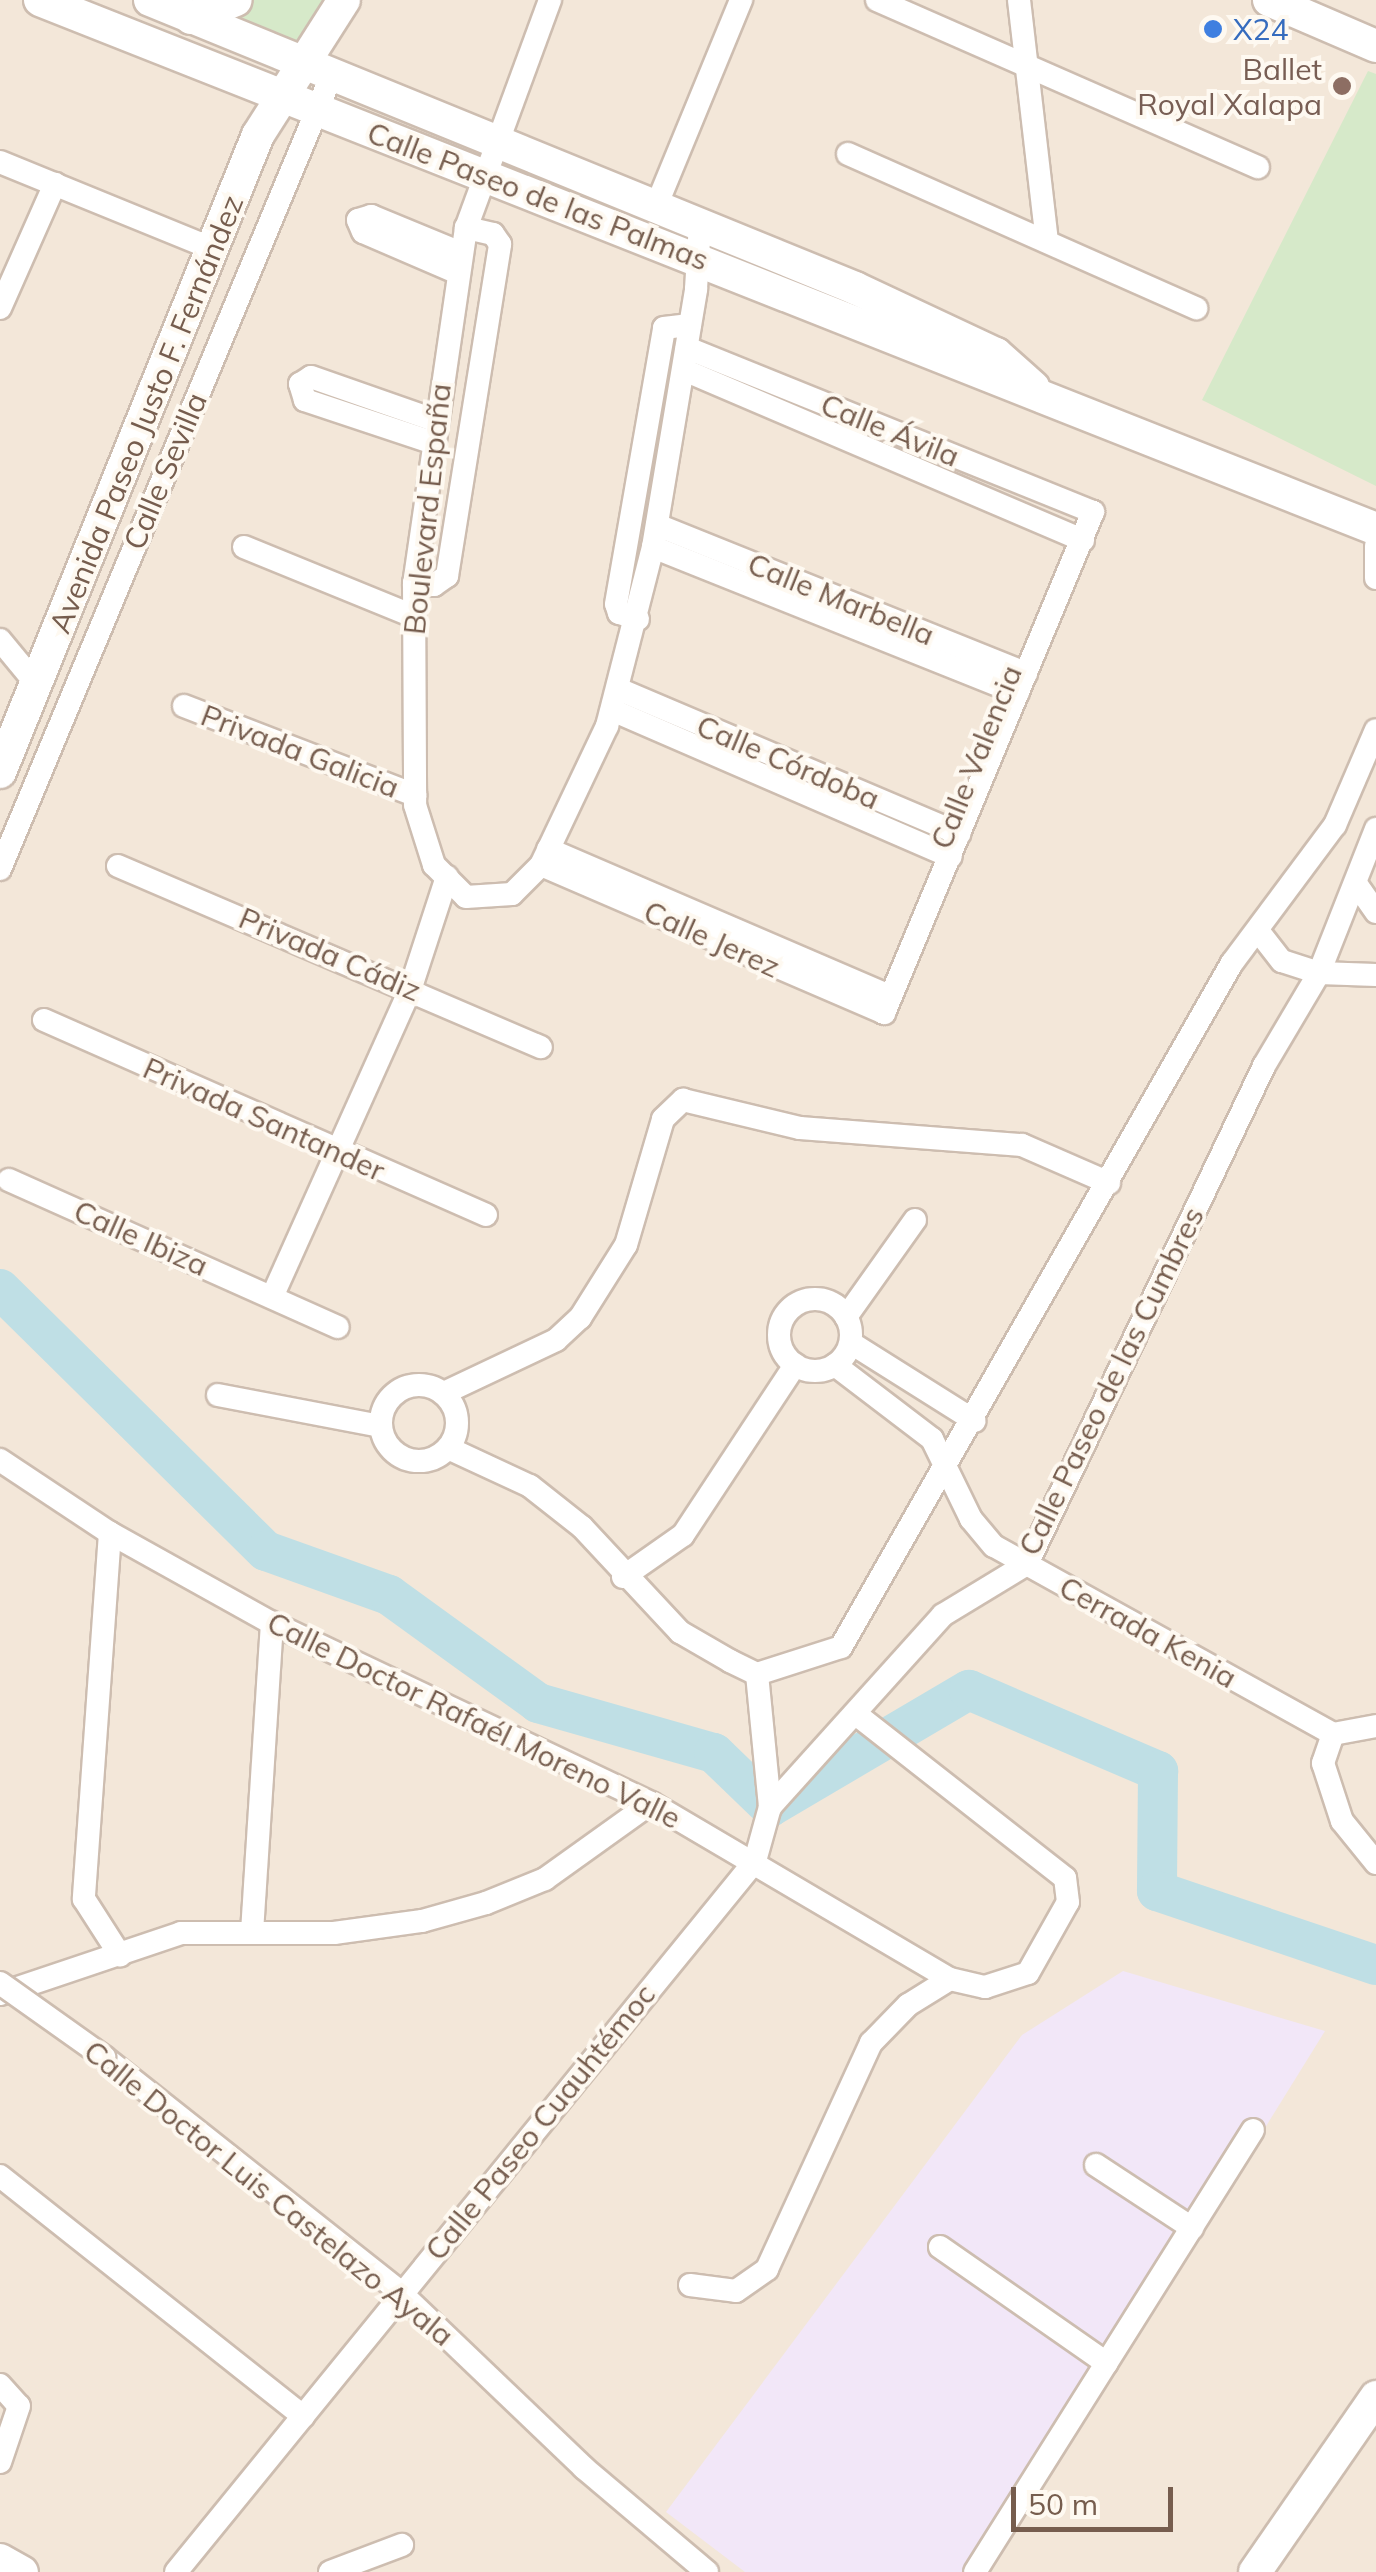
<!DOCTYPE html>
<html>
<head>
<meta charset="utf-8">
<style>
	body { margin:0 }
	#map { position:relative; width:1376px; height:2572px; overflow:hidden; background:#fcf5ea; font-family:Mulish,sans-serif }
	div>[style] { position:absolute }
	.residential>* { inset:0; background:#f3e7d9 }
	.education>* { inset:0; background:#f2e7f8 }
	.green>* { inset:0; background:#d6e9c9 }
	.river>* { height:40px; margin:-20px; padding:0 20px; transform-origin:20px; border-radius:20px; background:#bfdfe5 }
	.roads { filter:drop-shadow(2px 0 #cdbdb0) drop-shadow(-2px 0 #cdbdb0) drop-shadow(0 2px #cdbdb0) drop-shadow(0 -2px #cdbdb0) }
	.street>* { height:22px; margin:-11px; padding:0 11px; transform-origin:11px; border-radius:11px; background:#fff }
	.street>.ring { margin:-11px; padding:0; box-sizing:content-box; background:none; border:22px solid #fff; border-radius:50% }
	.secondary>* { height:32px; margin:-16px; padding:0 16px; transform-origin:16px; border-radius:16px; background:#fff }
	.bridges { filter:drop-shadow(2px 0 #cdbdb0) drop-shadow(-2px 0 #cdbdb0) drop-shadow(0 2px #cdbdb0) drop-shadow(0 -2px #cdbdb0) }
	.street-bridge>* { height:22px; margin:-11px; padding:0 11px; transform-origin:11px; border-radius:11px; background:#fff }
	.dots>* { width:28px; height:28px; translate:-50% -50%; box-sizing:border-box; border:5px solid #fef9f1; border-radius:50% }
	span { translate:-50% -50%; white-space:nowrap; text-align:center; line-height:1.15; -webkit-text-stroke:8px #fef9f1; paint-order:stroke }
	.shop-label { font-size:30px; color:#366cbe }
	.left { translate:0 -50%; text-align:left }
	.education-label { font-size:30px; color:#785e54 }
	.right { translate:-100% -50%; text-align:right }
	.street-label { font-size:30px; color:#765d4e }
	.scale { position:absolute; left:1011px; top:2487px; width:162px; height:45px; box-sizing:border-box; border:5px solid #765d4e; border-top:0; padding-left:12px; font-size:30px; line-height:35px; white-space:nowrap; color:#765d4e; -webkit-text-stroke:8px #fef9f1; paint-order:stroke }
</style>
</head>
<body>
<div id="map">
	<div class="residential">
		<div style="clip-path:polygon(0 0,1376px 0,1376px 2572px,0 2572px)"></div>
	</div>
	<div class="education">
		<div style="clip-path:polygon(1123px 1971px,1325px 2031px,990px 2572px,745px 2572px,666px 2512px,1022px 2035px)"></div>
	</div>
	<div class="green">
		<div style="clip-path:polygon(251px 0,326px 0,308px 38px,294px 42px,232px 19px)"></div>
		<div style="clip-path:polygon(1368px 71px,1376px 74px,1376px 486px,1202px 400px)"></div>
	</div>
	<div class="river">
		<div style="left:0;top:1289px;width:373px;rotate:44.6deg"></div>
		<div style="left:266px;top:1551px;width:131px;rotate:19.7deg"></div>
		<div style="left:389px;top:1595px;width:184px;rotate:35.9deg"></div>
		<div style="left:538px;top:1703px;width:183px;rotate:15.9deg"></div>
		<div style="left:714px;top:1753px;width:78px;rotate:44deg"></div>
		<div style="left:770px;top:1807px;width:231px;rotate:-30.5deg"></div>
		<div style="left:969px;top:1690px;width:206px;rotate:23.2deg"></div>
		<div style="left:1158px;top:1771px;width:120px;rotate:90.5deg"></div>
		<div style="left:1157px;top:1891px;width:231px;rotate:18.7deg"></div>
	</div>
	<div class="roads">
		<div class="street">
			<div style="left:550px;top:0;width:243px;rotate:110.2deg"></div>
			<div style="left:466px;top:228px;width:359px;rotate:98.3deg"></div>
			<div style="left:414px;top:583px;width:222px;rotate:89.7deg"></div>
			<div style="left:415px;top:805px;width:63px;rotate:72.4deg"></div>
			<div style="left:434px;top:865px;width:45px;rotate:45deg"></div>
			<div style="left:466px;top:897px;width:46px;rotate:-3.7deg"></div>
			<div style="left:512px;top:894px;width:41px;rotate:-45deg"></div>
			<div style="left:541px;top:865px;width:154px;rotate:-64.6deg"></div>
			<div style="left:607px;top:726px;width:185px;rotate:-75.6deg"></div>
			<div style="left:653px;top:547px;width:262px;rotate:-80.5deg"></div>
			<div style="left:696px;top:289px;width:66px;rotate:-86.5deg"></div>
			<div style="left:877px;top:0;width:416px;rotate:23.7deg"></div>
			<div style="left:1019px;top:0;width:243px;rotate:83.4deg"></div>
			<div style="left:848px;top:154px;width:381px;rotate:23.9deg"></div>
			<div style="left:0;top:162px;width:228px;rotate:22.2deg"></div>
			<div style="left:657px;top:204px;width:221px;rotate:-67.6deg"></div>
			<div style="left:458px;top:273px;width:103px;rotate:-156.7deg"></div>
			<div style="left:363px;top:232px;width:13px;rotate:-113deg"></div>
			<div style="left:358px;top:220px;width:14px;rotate:-17deg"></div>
			<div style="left:371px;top:216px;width:97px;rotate:22.3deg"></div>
			<div style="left:0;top:308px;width:136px;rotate:-66.1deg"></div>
			<div style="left:684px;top:370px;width:434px;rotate:23.1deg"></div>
			<div style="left:431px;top:442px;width:133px;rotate:-161.6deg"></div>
			<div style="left:305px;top:400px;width:17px;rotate:-107deg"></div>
			<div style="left:300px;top:384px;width:13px;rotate:-32deg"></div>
			<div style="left:311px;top:377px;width:130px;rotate:19.3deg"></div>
			<div style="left:657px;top:525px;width:398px;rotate:21.9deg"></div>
			<div style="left:1376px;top:546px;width:32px;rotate:90deg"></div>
			<div style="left:244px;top:547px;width:180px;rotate:22.2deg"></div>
			<div style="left:653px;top:547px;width:393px;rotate:21.8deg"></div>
			<div style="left:414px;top:583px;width:20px;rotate:6deg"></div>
			<div style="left:434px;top:585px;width:16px;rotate:-35deg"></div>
			<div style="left:447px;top:576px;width:336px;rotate:-80.9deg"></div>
			<div style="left:500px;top:244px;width:12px;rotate:-125deg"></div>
			<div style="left:493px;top:234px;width:28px;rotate:-167deg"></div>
			<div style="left:638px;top:619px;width:20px;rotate:-162deg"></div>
			<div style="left:619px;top:613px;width:9px;rotate:-108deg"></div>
			<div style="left:616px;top:604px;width:280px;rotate:-80.1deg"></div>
			<div style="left:664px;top:328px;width:26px;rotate:-7deg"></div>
			<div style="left:0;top:640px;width:60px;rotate:50.4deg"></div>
			<div style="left:618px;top:689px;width:371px;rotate:23deg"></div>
			<div style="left:184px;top:706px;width:248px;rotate:21.1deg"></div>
			<div style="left:612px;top:710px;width:369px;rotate:23.4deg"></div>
			<div style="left:548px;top:849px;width:372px;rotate:23.3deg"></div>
			<div style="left:541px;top:865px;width:374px;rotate:23.3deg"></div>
			<div style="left:884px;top:1013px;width:543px;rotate:-67.36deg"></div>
			<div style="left:1093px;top:512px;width:438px;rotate:-158deg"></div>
			<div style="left:118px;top:866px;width:460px;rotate:23.2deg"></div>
			<div style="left:0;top:869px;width:862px;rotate:-67.33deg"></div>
			<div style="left:1357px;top:885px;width:33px;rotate:55deg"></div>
			<div style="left:1259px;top:932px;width:37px;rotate:52deg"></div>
			<div style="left:1282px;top:961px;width:39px;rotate:18deg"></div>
			<div style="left:1319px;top:973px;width:57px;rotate:2deg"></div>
			<div style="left:44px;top:1020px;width:483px;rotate:23.8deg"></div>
			<div style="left:9px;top:1180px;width:360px;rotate:24.1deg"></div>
			<div style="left:272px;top:1297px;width:340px;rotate:-65.8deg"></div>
			<div style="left:411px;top:987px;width:116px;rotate:-71.9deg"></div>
			<div class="ring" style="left:779px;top:1299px;width:50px;height:50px"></div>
			<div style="left:846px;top:1317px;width:119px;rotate:-54.6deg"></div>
			<div style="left:851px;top:1343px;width:146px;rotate:32.2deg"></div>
			<div style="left:835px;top:1365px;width:122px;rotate:37.3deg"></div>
			<div style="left:932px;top:1439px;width:89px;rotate:64deg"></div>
			<div style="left:971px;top:1519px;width:35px;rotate:50deg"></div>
			<div style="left:994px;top:1546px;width:388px;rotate:29deg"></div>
			<div style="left:1333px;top:1734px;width:44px;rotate:-10.5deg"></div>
			<div class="ring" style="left:381px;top:1385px;width:54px;height:54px"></div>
			<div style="left:444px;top:1393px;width:124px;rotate:-25.3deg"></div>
			<div style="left:556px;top:1340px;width:33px;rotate:-43deg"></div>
			<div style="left:580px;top:1318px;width:86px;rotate:-57.8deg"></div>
			<div style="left:626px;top:1245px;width:131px;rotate:-73.6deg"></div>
			<div style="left:663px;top:1119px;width:28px;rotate:-44deg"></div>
			<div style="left:683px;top:1100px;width:120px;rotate:13.5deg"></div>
			<div style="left:800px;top:1128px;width:223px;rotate:4.4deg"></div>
			<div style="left:1022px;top:1145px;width:95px;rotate:23.6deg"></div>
			<div style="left:218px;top:1395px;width:165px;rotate:10.8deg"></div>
			<div style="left:448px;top:1448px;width:90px;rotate:24.9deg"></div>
			<div style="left:530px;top:1486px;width:66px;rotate:38.3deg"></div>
			<div style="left:582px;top:1527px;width:144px;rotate:47deg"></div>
			<div style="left:680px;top:1632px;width:58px;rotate:30.1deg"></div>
			<div style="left:730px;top:1661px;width:30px;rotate:26deg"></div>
			<div style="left:757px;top:1674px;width:88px;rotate:-17.8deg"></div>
			<div style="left:841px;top:1647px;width:788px;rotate:-60.25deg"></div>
			<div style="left:1232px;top:963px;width:172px;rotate:-53.3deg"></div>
			<div style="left:1335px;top:825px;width:103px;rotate:-66.7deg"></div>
			<div style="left:0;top:1460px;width:132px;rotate:33.6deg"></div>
			<div style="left:110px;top:1533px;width:185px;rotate:29.1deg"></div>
			<div style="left:272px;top:1623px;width:420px;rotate:25.4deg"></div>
			<div style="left:651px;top:1803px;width:347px;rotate:30.5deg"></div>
			<div style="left:950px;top:1979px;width:36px;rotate:13deg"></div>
			<div style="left:985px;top:1987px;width:45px;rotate:-18deg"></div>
			<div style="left:1028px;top:1973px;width:81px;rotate:-60.6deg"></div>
			<div style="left:1068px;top:1902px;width:24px;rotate:-97deg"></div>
			<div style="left:1065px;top:1878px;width:266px;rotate:-141.9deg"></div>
			<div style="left:110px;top:1533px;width:367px;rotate:94.1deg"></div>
			<div style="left:84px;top:1899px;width:67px;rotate:57.3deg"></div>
			<div style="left:623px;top:1577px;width:73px;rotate:-35deg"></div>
			<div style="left:683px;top:1535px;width:204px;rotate:-56.6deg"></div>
			<div style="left:757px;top:1674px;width:134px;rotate:84.4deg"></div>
			<div style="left:1333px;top:1734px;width:31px;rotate:109deg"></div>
			<div style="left:1323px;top:1763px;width:61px;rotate:71.9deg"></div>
			<div style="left:1342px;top:1821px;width:54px;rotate:51deg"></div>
			<div style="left:252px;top:1932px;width:310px;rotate:-86.3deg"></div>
			<div style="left:0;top:1994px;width:191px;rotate:-18.6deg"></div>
			<div style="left:181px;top:1933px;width:153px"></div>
			<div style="left:334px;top:1933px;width:89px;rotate:-7.8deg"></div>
			<div style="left:422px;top:1921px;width:66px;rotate:-15.7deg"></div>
			<div style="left:486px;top:1903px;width:64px;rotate:-22.1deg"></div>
			<div style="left:545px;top:1879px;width:130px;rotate:-35.6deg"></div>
			<div style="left:104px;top:2057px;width:378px;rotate:38.4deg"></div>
			<div style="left:400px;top:2292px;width:255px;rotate:43.7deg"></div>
			<div style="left:584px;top:2468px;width:161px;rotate:40.2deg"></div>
			<div style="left:1096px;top:2165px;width:115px;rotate:33.3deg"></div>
			<div style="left:0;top:2176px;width:387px;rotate:38.4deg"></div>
			<div style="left:940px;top:2247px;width:203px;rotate:34.9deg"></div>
			<div style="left:690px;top:2285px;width:46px;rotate:7.4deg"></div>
			<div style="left:736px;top:2291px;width:38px;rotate:-35deg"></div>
			<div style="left:767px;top:2269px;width:249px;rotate:-65.3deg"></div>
			<div style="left:871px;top:2043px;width:53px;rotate:-45.8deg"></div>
			<div style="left:908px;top:2005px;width:49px;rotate:-31.8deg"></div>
			<div style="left:0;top:2385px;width:28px;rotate:48deg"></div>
			<div style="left:19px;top:2406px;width:59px;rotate:108.7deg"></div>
			<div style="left:176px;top:2572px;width:917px;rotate:-50.84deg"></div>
			<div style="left:755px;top:1861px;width:56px;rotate:-74.5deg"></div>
			<div style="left:770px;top:1807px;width:258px;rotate:-48deg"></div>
			<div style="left:943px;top:1615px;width:98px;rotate:-31.3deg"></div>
			<div style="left:1027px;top:1564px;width:552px;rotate:-64.55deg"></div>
			<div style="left:1264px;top:1066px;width:108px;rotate:-59.4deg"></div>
			<div style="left:1319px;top:973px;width:155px;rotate:-68.4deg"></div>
			<div style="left:330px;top:2572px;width:77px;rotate:-20.6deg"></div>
			<div style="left:975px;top:2572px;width:522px;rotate:-57.83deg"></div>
		</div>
		<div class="secondary">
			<div style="left:40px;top:0;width:1437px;rotate:21.6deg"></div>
			<div style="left:150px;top:0;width:762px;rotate:22.22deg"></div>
			<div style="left:855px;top:288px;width:156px;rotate:25.1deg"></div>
			<div style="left:996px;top:354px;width:50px;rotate:41.7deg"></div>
			<div style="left:1269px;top:0;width:116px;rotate:23.3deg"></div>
			<div style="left:191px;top:18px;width:48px;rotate:-21.8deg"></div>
			<div style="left:0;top:772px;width:687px;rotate:-67.95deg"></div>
			<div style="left:258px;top:135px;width:160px;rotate:-57.5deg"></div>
			<div style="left:0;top:2560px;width:25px;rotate:29deg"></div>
			<div style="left:1255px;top:2572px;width:213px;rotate:-55.3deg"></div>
		</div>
	</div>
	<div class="bridges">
		<div class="street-bridge">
			<div style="left:0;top:1983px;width:128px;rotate:35.4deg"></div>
		</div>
	</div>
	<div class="dots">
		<div style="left:1213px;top:29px;background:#3f7fe0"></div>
		<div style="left:1342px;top:86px;background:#8d6e63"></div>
	</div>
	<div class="shop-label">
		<span class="left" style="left:1233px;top:29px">X24</span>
	</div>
	<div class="education-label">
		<span class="right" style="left:1322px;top:86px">Ballet<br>Royal Xalapa</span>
	</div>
	<div class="street-label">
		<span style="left:538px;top:196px;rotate:21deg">Calle Paseo de las Palmas</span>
		<span style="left:146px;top:414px;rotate:-68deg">Avenida Paseo Justo F. Fernández</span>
		<span style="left:890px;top:430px;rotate:22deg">Calle Ávila</span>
		<span style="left:165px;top:471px;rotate:-67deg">Calle Sevilla</span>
		<span style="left:427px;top:509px;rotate:-84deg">Boulevard España</span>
		<span style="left:841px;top:599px;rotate:22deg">Calle Marbella</span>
		<span style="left:300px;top:751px;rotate:21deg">Privada Galicia</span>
		<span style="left:976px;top:757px;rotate:-68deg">Calle Valencia</span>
		<span style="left:788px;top:762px;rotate:23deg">Calle Córdoba</span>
		<span style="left:712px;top:939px;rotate:24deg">Calle Jerez</span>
		<span style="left:330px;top:954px;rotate:23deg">Privada Cádiz</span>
		<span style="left:264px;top:1119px;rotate:24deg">Privada Santander</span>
		<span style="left:141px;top:1238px;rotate:24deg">Calle Ibiza</span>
		<span style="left:1111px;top:1381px;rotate:-64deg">Calle Paseo de las Cumbres</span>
		<span style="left:1148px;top:1632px;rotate:29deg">Cerrada Kenia</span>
		<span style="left:474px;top:1720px;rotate:26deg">Calle Doctor Rafaél Moreno Valle</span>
		<span style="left:540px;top:2122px;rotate:-51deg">Calle Paseo Cuauhtémoc</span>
		<span style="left:269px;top:2193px;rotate:39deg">Calle Doctor Luis Castelazo Ayala</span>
	</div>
	<div class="scale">50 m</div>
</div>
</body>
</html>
